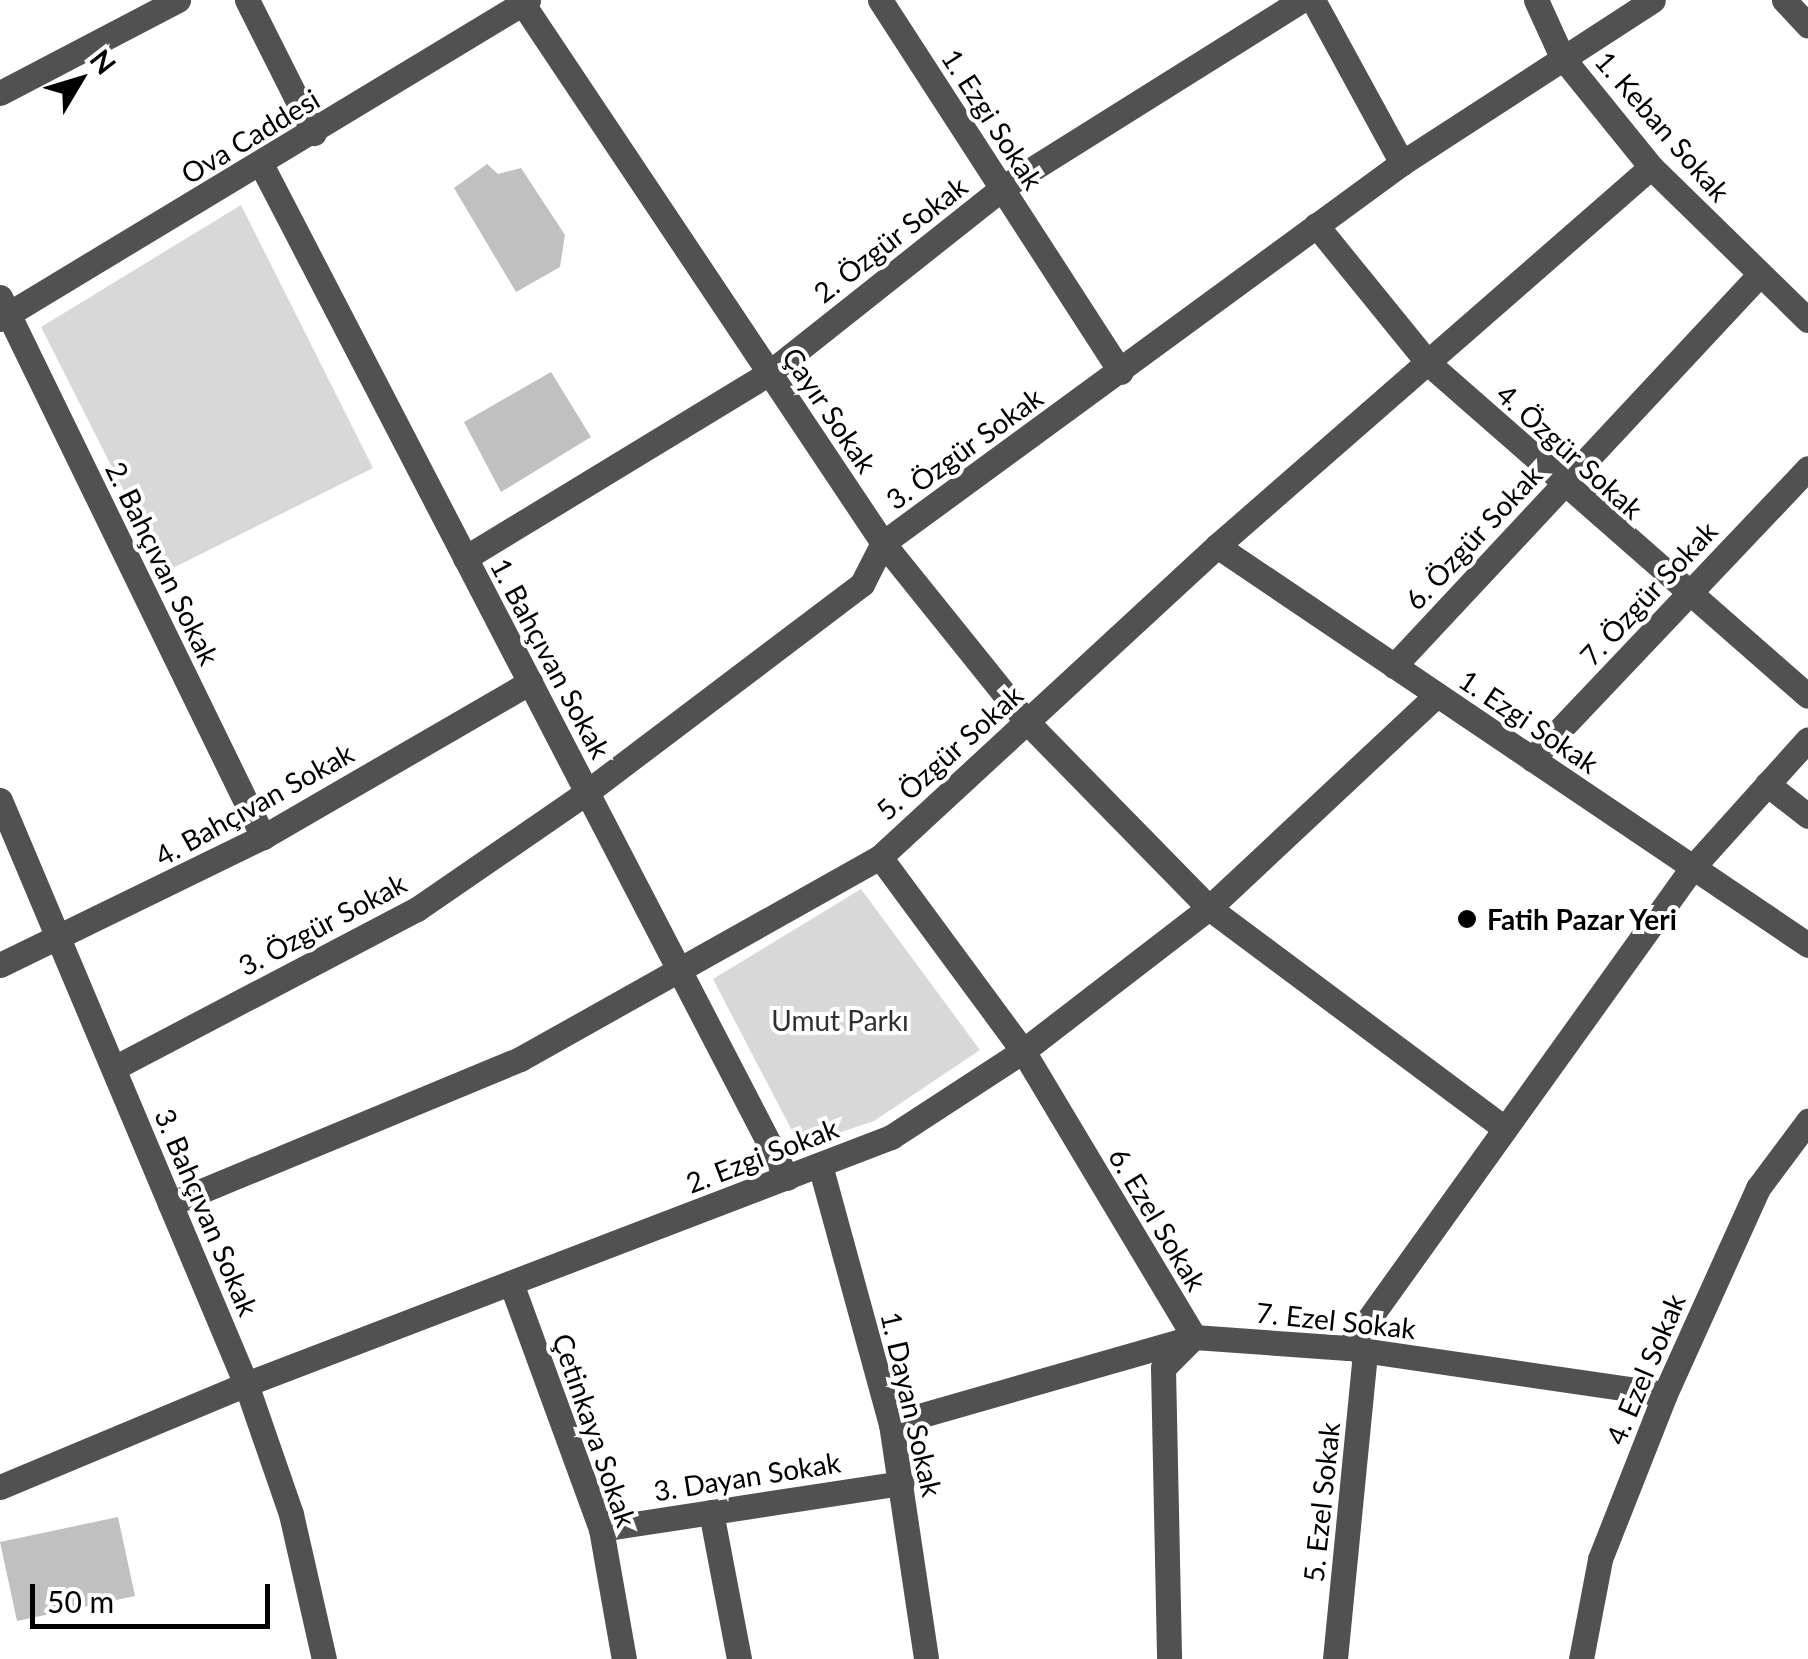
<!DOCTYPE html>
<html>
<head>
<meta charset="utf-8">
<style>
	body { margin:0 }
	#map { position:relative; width:1808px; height:1659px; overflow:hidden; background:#fff; font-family:Lato,sans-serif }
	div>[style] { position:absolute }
	.green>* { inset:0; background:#d8d8d8 }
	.building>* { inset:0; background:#c0c0c0 }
	.minor>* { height:25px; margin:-12.5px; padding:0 12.5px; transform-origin:12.5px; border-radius:12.5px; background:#515151 }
	.dots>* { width:28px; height:28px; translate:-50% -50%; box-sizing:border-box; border:5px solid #fff; border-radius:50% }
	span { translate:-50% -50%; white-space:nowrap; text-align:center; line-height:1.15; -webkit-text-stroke:8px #fff; paint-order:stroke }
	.street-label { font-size:28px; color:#000 }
	.poi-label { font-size:28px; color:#000; font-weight:700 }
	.left { translate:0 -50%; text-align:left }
	.park-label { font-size:28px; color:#2f2f2f }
	.north { position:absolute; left:30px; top:30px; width:100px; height:100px; -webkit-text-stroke:8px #fff; paint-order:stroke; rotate:52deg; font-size:28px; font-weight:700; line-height:40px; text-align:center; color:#000 }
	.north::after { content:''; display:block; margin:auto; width:35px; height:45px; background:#000; clip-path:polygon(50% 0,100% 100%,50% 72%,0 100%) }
	.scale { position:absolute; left:30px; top:1584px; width:240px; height:45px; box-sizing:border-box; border:5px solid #000; border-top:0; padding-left:12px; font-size:30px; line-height:35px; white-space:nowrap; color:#000; -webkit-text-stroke:8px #fff; paint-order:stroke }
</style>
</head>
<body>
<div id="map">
	<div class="green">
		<div style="clip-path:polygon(241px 205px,373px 468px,165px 572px,41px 327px)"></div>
		<div style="clip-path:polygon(861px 889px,980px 1050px,874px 1121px,800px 1146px,713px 979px)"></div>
	</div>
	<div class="building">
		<div style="clip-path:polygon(487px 164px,498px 174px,521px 168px,565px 235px,560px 267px,516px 292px,454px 188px)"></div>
		<div style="clip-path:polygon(551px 372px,591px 437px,501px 492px,464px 422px)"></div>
		<div style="clip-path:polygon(118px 1517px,135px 1596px,17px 1621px,0 1542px)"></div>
	</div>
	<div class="minor">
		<div style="left:247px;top:0;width:149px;rotate:63.3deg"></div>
		<div style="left:880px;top:0;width:443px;rotate:57.1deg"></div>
		<div style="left:1313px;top:0;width:186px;rotate:61.4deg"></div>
		<div style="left:1536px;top:0;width:63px;rotate:65.5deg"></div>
		<div style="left:1562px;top:57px;width:141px;rotate:51deg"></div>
		<div style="left:1651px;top:167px;width:219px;rotate:44.3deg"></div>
		<div style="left:1784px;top:0;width:35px;rotate:47deg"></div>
		<div style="left:523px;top:4px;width:648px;rotate:56.26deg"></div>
		<div style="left:883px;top:543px;width:230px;rotate:51.2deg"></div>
		<div style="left:1027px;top:722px;width:260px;rotate:45.6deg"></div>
		<div style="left:1209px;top:908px;width:369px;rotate:36.7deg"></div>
		<div style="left:0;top:93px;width:201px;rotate:-27.6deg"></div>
		<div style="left:262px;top:166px;width:1140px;rotate:62.58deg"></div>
		<div style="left:1316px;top:225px;width:178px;rotate:50.9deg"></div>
		<div style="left:1428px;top:363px;width:505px;rotate:41.23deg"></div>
		<div style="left:0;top:297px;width:601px;rotate:64.03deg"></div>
		<div style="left:0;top:319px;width:617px;rotate:-31.14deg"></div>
		<div style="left:1217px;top:546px;width:713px;rotate:34.02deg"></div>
		<div style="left:465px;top:558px;width:356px;rotate:-31.3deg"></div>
		<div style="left:769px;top:373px;width:298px;rotate:-38.4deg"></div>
		<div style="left:1002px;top:188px;width:354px;rotate:-32.1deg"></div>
		<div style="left:1394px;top:666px;width:536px;rotate:-46.96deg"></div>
		<div style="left:1532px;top:759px;width:401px;rotate:-46.5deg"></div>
		<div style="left:1767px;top:784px;width:52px;rotate:38deg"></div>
		<div style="left:0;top:800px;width:634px;rotate:67.16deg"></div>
		<div style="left:246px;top:1384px;width:138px;rotate:70.9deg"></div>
		<div style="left:291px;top:1514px;width:149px;rotate:77.2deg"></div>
		<div style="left:880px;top:857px;width:241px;rotate:53.6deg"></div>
		<div style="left:1023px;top:1051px;width:333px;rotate:59.1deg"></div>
		<div style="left:1194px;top:1337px;width:44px;rotate:135deg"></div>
		<div style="left:1163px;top:1368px;width:291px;rotate:88.8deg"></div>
		<div style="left:0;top:965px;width:292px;rotate:-26deg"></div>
		<div style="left:263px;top:837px;width:309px;rotate:-30.1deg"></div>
		<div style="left:114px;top:1068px;width:342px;rotate:-27.7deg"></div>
		<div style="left:417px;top:909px;width:206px;rotate:-34.5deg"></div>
		<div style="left:587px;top:792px;width:345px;rotate:-37.1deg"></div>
		<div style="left:862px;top:584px;width:46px;rotate:-62.9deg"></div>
		<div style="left:883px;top:543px;width:643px;rotate:-36.21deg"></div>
		<div style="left:1402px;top:163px;width:299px;rotate:-33deg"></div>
		<div style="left:820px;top:1165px;width:269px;rotate:74.7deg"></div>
		<div style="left:891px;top:1424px;width:238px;rotate:81.5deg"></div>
		<div style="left:170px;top:1204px;width:379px;rotate:-22.5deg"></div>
		<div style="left:520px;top:1059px;width:413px;rotate:-29.3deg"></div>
		<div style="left:880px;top:857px;width:459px;rotate:-42.7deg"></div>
		<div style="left:1217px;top:546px;width:576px;rotate:-41.13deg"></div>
		<div style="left:511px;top:1283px;width:262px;rotate:69.9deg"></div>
		<div style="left:601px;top:1529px;width:132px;rotate:80deg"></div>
		<div style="left:1348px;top:1348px;width:591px;rotate:-54.37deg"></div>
		<div style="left:1692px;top:868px;width:173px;rotate:-48deg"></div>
		<div style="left:891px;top:1424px;width:315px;rotate:-16deg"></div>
		<div style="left:1194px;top:1337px;width:154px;rotate:4.1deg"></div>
		<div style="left:1348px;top:1348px;width:320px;rotate:8.3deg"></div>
		<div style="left:0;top:1487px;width:267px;rotate:-22.7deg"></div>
		<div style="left:246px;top:1384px;width:691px;rotate:-20.95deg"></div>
		<div style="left:891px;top:1137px;width:158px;rotate:-33.1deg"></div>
		<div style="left:1023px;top:1051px;width:235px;rotate:-37.6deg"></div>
		<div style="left:1209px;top:908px;width:312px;rotate:-43.1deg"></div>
		<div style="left:711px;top:1512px;width:150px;rotate:79.2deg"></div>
		<div style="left:601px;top:1529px;width:304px;rotate:-8.7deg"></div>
		<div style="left:1335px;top:1659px;width:309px;rotate:-84.4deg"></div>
		<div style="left:1581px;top:1659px;width:102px;rotate:-79.2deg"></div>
		<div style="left:1600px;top:1559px;width:177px;rotate:-68.5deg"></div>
		<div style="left:1665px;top:1394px;width:226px;rotate:-65.7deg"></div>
		<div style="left:1758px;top:1188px;width:84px;rotate:-53.3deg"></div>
	</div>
	<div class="dots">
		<div style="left:1467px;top:919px;background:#000"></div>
	</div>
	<div class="street-label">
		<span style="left:993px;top:119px;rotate:57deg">1. Ezgi Sokak</span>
		<span style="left:1663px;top:126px;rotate:49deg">1. Keban Sokak</span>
		<span style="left:250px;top:136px;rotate:-31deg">Ova Caddesi</span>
		<span style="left:890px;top:239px;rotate:-38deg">2. Özgür Sokak</span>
		<span style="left:830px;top:410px;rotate:56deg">Çayır Sokak</span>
		<span style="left:964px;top:448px;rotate:-36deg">3. Özgür Sokak</span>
		<span style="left:1570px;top:451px;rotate:42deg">4. Özgür Sokak</span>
		<span style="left:1473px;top:537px;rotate:-47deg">6. Özgür Sokak</span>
		<span style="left:163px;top:563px;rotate:64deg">2. Bahçıvan Sokak</span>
		<span style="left:1648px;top:593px;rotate:-47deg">7. Özgür Sokak</span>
		<span style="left:551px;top:658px;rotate:62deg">1. Bahçıvan Sokak</span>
		<span style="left:1529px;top:721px;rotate:34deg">1. Ezgi Sokak</span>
		<span style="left:949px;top:752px;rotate:-42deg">5. Özgür Sokak</span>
		<span style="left:254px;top:804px;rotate:-29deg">4. Bahçıvan Sokak</span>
		<span style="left:322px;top:924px;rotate:-28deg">3. Özgür Sokak</span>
		<span style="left:762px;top:1155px;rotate:-21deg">2. Ezgi Sokak</span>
		<span style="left:207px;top:1212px;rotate:67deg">3. Bahçıvan Sokak</span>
		<span style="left:1158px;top:1219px;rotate:59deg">6. Ezel Sokak</span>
		<span style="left:1336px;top:1320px;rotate:6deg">7. Ezel Sokak</span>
		<span style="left:1645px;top:1369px;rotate:-67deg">4. Ezel Sokak</span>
		<span style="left:912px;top:1404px;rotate:77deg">1. Dayan Sokak</span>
		<span style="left:595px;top:1430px;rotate:71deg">Çetinkaya Sokak</span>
		<span style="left:747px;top:1476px;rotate:-9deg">3. Dayan Sokak</span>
		<span style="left:1321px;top:1502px;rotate:-84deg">5. Ezel Sokak</span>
	</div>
	<div class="poi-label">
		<span class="left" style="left:1487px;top:919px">Fatih Pazar Yeri</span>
	</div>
	<div class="park-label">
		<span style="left:840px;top:1020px">Umut Parkı</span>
	</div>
	<div class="north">N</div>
	<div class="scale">50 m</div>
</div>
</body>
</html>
